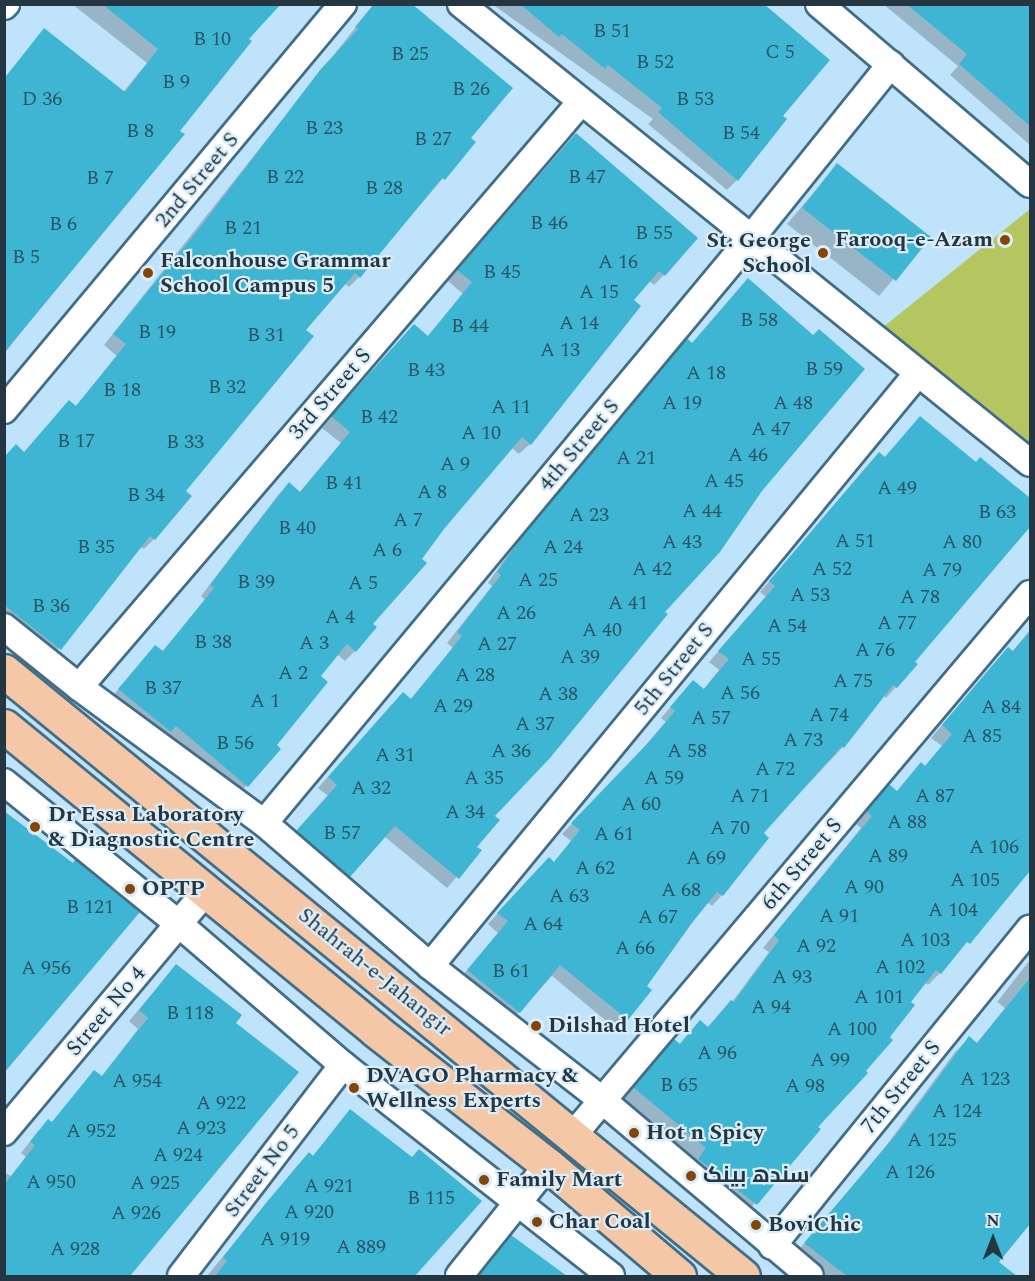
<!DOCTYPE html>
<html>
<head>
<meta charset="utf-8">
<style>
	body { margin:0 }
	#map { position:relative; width:1035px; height:1281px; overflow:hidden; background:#bfe3fa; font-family:Spectral,Cairo,serif }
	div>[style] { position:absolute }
	.green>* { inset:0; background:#b5c661 }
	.shadow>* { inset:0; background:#0003 }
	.building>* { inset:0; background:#3eb6d3 }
	.roads { filter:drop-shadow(2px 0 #436d87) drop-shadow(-2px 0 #436d87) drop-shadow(0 2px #436d87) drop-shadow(0 -2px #436d87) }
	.minor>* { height:26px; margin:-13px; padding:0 13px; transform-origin:13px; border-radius:13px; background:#fff }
	.major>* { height:33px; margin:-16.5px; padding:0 16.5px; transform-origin:16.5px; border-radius:16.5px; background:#f4c7a6 }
	.dots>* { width:16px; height:16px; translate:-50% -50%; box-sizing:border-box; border:3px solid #dbedf9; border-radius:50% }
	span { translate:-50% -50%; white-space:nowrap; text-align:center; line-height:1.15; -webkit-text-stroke:4.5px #dbedf9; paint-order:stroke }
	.number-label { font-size:20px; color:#2a5666 }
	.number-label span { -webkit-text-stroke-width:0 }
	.street-label { font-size:22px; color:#243641 }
	.poi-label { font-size:22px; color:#243641; font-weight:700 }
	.right { translate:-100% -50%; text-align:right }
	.left { translate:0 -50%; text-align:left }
	.frame { position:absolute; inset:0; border:6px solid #243641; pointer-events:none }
	.north { position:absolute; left:963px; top:1209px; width:60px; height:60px; -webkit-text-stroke:4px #dbedf9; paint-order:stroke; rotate:0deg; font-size:16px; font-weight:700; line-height:24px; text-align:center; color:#243641 }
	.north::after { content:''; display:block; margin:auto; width:21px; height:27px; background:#243641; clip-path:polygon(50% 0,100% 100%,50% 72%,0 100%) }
</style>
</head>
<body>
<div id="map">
	<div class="green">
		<div style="clip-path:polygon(1030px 209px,1030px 463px,872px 336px)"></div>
	</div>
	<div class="shadow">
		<div style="clip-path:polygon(72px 4px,279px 4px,247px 39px,4px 354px,4px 78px,45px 30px,123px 92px,147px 63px)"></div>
		<div style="clip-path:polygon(374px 4px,474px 142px,359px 277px,349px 287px,344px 283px,304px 330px,184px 491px,154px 539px,144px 549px,140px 546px,92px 605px,95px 607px,49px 660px,4px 623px,4px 458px,24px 453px,75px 407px,117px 356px,104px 345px)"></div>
		<div style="clip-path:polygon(492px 4px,764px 4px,737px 180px,727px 190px,648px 124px,653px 119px)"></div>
		<div style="clip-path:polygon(883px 4px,1030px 4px,1030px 145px,950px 75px,958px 66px)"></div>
		<div style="clip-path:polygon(565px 146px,664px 275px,654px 285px,649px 281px,632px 301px,639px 306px,530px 444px,519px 454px,512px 448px,443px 528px,370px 624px,355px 651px,345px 661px,337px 654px,319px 676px,275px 745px,279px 749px,236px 797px,109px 700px,155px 647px,162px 652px,205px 600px,201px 596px,278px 495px,289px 484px,299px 493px,341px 443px,322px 428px,404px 337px,427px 337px,463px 294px,448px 281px)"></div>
		<div style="clip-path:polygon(837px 165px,929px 237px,879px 296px,787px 224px)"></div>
		<div style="clip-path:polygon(677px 351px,761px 490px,493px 816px,475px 847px,480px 851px,447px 888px,384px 836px,339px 887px,287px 842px,328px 796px,318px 788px,392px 704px,410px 700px,453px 648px,447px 643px,492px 586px,488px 583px,511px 550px)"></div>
		<div style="clip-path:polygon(920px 418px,976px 464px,981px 459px,1030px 500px,1030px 524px,913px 662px,896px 687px,886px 698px,883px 695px,843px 747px,762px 833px,722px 895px,712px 906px,707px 902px,616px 1029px,552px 976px,509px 1023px,458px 981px,498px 933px,488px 924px,538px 869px,553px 863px,571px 841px,562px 834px,636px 757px,666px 722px,661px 718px,683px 693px,703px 690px,719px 670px,709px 662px,766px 597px,760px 592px,869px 465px,884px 458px)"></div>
		<div style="clip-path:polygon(1030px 630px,1030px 869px,940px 973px,928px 985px,924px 982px,888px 1037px,891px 1040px,744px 1216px,687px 1172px,696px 1161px,622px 1100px,674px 1041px,679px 1045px,688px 1034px,707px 1028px,732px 1002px,769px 952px,763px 948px,861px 828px,856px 824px,877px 798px,896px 792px,921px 764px,924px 767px,942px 746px,931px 738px,996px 661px,1008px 649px,1012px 652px)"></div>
		<div style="clip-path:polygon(1030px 960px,1030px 1222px,997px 1262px,1004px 1268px,997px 1276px,816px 1276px,792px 1258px,886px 1146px,955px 1052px,969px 1038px,976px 1044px,1005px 1008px,997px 1002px)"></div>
		<div style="clip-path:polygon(176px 966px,234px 1023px,296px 1072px,129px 1276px,4px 1276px,4px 1172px,11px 1176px,26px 1157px,21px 1153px,38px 1131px,51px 1123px,94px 1072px,101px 1077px,138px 1029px,129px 1021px)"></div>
		<div style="clip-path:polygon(350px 1111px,411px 1159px,480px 1201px,413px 1276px,207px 1276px,298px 1165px,309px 1154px,312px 1157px)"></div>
		<div style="clip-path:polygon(511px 1237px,562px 1276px,475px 1276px)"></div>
	</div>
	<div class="building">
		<div style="clip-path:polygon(102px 4px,281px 4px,249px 39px,252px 41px,180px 131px,185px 134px,4px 353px,4px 79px,44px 28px,125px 92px,158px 49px)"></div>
		<div style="clip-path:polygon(374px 4px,412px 4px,513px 88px,471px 138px,476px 142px,445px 180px,442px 178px,360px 278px,355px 273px,306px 330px,314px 336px,186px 491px,192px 496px,155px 540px,150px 536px,61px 650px,4px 605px,4px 457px,16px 444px,24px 452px,69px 400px,76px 406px,126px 344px,113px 334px,202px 225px,320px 70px,358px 29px,355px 27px)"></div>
		<div style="clip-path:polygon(520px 4px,764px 4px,830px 60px,783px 116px,787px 119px,738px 181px,658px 112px,662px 108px,608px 65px,605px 69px,562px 34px,559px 37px)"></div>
		<div style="clip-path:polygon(906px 4px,1030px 4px,1030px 126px,959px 64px,967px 54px)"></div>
		<div style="clip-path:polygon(576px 133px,698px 238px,665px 276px,659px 271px,634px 300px,641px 306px,531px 445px,522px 437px,444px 529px,422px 559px,427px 563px,373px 624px,377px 627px,356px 652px,347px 644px,321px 676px,328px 682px,277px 745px,281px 749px,248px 787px,176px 726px,171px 732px,118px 689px,155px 645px,163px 651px,214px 588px,210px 585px,289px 482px,300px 492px,350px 432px,331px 416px,414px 324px,428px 336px,472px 282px,457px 270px)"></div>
		<div style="clip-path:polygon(837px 163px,931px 237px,896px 281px,802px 208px)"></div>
		<div style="clip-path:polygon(748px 278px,813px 335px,819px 329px,865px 369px,762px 491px,720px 552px,665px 612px,668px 614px,550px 758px,495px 816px,500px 820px,477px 847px,482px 850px,459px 879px,395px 826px,350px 877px,296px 831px,337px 785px,328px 777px,403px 692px,411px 699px,462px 636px,457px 632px,501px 575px,497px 572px,521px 538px,687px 338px,692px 343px)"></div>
		<div style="clip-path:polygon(920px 416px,976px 462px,980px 457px,1030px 498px,1030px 527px,915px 662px,918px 664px,897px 688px,893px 685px,844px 748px,842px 746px,764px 833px,769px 838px,723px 896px,717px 892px,691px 924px,647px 986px,652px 990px,628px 1020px,560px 965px,520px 1013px,467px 970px,508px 921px,497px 913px,549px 857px,554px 862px,580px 830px,571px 823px,646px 745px,675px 711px,670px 707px,693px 680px,704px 689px,729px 659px,718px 651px,775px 586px,769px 581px,879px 452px,885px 457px)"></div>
		<div style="clip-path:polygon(1030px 631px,1030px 871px,970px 944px,967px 942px,941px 974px,936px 970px,911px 1002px,915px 1005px,890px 1037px,893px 1040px,866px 1071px,868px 1073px,818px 1127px,821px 1129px,757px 1205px,698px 1159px,706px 1148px,633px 1087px,674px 1039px,680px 1044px,700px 1020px,708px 1027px,731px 1000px,734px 1002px,779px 940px,774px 935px,872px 816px,866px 811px,889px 784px,897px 791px,921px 762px,925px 766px,952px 734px,942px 725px,1008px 647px,1013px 651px)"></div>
		<div style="clip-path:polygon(4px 811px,73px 863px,75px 859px,140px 912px,4px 1073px)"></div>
		<div style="clip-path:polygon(176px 964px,242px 1015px,236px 1023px,299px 1072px,130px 1276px,4px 1276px,4px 1185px,35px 1145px,30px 1142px,48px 1119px,52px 1122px,94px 1070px,102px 1076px,148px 1018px,139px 1010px)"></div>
		<div style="clip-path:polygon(1030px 978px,1030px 1224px,999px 1262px,1017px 1276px,847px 1276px,804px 1243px,899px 1131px,969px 1036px,977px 1043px)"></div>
		<div style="clip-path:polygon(350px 1109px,412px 1157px,419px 1149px,482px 1201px,415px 1276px,215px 1276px,227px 1261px,223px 1257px,266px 1203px,309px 1152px,313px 1156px)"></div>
		<div style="clip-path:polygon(511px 1235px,567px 1276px,478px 1276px)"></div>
	</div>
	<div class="roads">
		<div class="minor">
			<div style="left:461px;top:4px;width:731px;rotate:38.89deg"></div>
			<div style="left:819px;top:4px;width:277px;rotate:40.5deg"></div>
			<div style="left:4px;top:6px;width:3px;rotate:-45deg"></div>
			<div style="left:4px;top:410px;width:529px;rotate:-50.14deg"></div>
			<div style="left:4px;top:627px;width:96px;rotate:38.7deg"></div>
			<div style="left:79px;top:687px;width:230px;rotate:36.3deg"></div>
			<div style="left:264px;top:823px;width:219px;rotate:40.7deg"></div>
			<div style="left:430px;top:966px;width:218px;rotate:37.9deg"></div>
			<div style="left:602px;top:1100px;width:272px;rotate:40.2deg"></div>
			<div style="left:79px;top:687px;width:771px;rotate:-49.37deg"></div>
			<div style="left:4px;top:782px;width:225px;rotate:39.1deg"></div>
			<div style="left:179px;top:924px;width:216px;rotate:40.7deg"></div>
			<div style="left:343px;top:1065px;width:341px;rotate:38.2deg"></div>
			<div style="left:264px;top:823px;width:761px;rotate:-50.22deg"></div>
			<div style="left:751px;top:238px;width:223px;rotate:-51.2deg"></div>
			<div style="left:430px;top:966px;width:768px;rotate:-50.55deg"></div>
			<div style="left:4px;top:1132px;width:316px;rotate:-50deg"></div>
			<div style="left:574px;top:1134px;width:707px;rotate:-49.82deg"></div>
			<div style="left:772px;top:1246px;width:409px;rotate:-50.9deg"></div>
			<div style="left:181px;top:1276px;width:266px;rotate:-52.5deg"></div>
			<div style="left:459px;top:1276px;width:142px;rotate:-51.3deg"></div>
		</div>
		<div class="major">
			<div style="left:4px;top:671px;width:955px;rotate:39.31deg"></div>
			<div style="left:4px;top:726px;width:480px;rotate:39.3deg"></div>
			<div style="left:375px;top:1030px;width:219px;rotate:38deg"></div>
			<div style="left:548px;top:1165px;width:172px;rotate:40.3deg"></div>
		</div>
	</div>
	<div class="dots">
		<div style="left:1005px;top:240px;background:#844608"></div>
		<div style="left:823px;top:253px;background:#844608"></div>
		<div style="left:148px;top:273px;background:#844608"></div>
		<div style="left:35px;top:827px;background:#844608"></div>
		<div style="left:130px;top:889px;background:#844608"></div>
		<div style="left:536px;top:1026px;background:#844608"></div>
		<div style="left:354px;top:1088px;background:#844608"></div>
		<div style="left:634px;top:1133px;background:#844608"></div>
		<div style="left:691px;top:1176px;background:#844608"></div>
		<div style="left:484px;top:1180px;background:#844608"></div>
		<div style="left:537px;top:1222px;background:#844608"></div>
		<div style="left:756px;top:1225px;background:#844608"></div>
	</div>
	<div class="number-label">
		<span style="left:612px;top:31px">B 51</span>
		<span style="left:212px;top:39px">B 10</span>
		<span style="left:780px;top:52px">C 5</span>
		<span style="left:410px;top:54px">B 25</span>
		<span style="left:655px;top:62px">B 52</span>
		<span style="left:176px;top:82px">B 9</span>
		<span style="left:471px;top:89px">B 26</span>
		<span style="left:42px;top:99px">D 36</span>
		<span style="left:695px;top:99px">B 53</span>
		<span style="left:324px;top:128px">B 23</span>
		<span style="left:140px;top:131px">B 8</span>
		<span style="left:741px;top:133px">B 54</span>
		<span style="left:433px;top:139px">B 27</span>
		<span style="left:285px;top:177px">B 22</span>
		<span style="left:587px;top:177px">B 47</span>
		<span style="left:100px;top:178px">B 7</span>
		<span style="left:384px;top:188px">B 28</span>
		<span style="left:549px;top:223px">B 46</span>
		<span style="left:63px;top:224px">B 6</span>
		<span style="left:243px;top:228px">B 21</span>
		<span style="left:654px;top:233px">B 55</span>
		<span style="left:26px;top:257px">B 5</span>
		<span style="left:618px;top:262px">A 16</span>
		<span style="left:502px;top:272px">B 45</span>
		<span style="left:599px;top:292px">A 15</span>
		<span style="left:759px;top:320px">B 58</span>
		<span style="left:579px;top:323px">A 14</span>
		<span style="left:470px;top:326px">B 44</span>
		<span style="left:157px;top:332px">B 19</span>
		<span style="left:266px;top:335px">B 31</span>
		<span style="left:560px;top:350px">A 13</span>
		<span style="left:824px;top:369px">B 59</span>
		<span style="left:426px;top:370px">B 43</span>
		<span style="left:706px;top:373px">A 18</span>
		<span style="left:227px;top:387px">B 32</span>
		<span style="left:122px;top:390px">B 18</span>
		<span style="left:682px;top:403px">A 19</span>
		<span style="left:793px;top:403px">A 48</span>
		<span style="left:511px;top:407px">A 11</span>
		<span style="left:379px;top:417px">B 42</span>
		<span style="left:771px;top:429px">A 47</span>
		<span style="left:481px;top:433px">A 10</span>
		<span style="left:76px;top:441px">B 17</span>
		<span style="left:185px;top:442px">B 33</span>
		<span style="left:748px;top:455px">A 46</span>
		<span style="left:636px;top:458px">A 21</span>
		<span style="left:455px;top:464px">A 9</span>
		<span style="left:724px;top:481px">A 45</span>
		<span style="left:344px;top:483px">B 41</span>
		<span style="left:897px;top:488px">A 49</span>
		<span style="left:432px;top:492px">A 8</span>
		<span style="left:146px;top:495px">B 34</span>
		<span style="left:702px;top:511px">A 44</span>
		<span style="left:997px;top:512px">B 63</span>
		<span style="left:589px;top:515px">A 23</span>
		<span style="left:408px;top:520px">A 7</span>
		<span style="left:297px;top:528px">B 40</span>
		<span style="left:855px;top:541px">A 51</span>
		<span style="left:682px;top:542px">A 43</span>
		<span style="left:962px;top:542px">A 80</span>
		<span style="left:96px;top:547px">B 35</span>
		<span style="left:563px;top:547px">A 24</span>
		<span style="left:387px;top:550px">A 6</span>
		<span style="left:652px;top:569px">A 42</span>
		<span style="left:832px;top:569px">A 52</span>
		<span style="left:942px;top:570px">A 79</span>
		<span style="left:538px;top:580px">A 25</span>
		<span style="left:256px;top:582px">B 39</span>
		<span style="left:363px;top:583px">A 5</span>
		<span style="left:810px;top:595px">A 53</span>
		<span style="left:920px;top:597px">A 78</span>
		<span style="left:628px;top:603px">A 41</span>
		<span style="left:51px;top:606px">B 36</span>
		<span style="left:516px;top:613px">A 26</span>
		<span style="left:340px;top:617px">A 4</span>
		<span style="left:897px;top:623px">A 77</span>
		<span style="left:787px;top:626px">A 54</span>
		<span style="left:602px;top:630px">A 40</span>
		<span style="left:213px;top:642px">B 38</span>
		<span style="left:314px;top:643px">A 3</span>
		<span style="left:497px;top:644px">A 27</span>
		<span style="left:875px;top:650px">A 76</span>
		<span style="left:580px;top:657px">A 39</span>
		<span style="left:761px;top:659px">A 55</span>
		<span style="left:293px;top:673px">A 2</span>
		<span style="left:475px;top:675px">A 28</span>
		<span style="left:853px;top:681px">A 75</span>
		<span style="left:163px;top:688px">B 37</span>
		<span style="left:740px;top:693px">A 56</span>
		<span style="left:558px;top:694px">A 38</span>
		<span style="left:265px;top:701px">A 1</span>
		<span style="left:453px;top:706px">A 29</span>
		<span style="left:1001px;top:707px">A 84</span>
		<span style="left:829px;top:715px">A 74</span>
		<span style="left:711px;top:718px">A 57</span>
		<span style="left:535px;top:724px">A 37</span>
		<span style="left:982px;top:736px">A 85</span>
		<span style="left:803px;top:740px">A 73</span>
		<span style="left:235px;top:743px">B 56</span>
		<span style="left:511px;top:751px">A 36</span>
		<span style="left:687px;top:751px">A 58</span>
		<span style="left:395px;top:755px">A 31</span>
		<span style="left:775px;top:769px">A 72</span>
		<span style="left:484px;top:778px">A 35</span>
		<span style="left:664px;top:778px">A 59</span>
		<span style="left:371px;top:788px">A 32</span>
		<span style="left:750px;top:796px">A 71</span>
		<span style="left:935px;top:796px">A 87</span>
		<span style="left:641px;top:804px">A 60</span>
		<span style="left:465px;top:812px">A 34</span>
		<span style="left:907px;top:822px">A 88</span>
		<span style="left:730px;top:828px">A 70</span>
		<span style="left:342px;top:833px">B 57</span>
		<span style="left:614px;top:834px">A 61</span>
		<span style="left:994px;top:847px">A 106</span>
		<span style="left:888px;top:856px">A 89</span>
		<span style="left:706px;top:858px">A 69</span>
		<span style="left:595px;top:868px">A 62</span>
		<span style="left:975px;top:880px">A 105</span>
		<span style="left:864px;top:887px">A 90</span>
		<span style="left:681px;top:890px">A 68</span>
		<span style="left:569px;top:896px">A 63</span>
		<span style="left:90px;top:907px">B 121</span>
		<span style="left:953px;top:910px">A 104</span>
		<span style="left:839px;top:916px">A 91</span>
		<span style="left:658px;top:917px">A 67</span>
		<span style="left:543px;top:924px">A 64</span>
		<span style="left:925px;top:940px">A 103</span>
		<span style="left:816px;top:946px">A 92</span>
		<span style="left:635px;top:948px">A 66</span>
		<span style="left:900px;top:967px">A 102</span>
		<span style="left:46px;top:968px">A 956</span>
		<span style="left:511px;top:971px">B 61</span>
		<span style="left:792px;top:977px">A 93</span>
		<span style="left:879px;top:997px">A 101</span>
		<span style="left:771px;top:1007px">A 94</span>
		<span style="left:190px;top:1013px">B 118</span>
		<span style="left:852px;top:1029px">A 100</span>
		<span style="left:717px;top:1053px">A 96</span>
		<span style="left:830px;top:1060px">A 99</span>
		<span style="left:985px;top:1079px">A 123</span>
		<span style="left:137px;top:1081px">A 954</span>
		<span style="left:679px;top:1085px">B 65</span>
		<span style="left:805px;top:1086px">A 98</span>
		<span style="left:221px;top:1103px">A 922</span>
		<span style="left:957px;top:1111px">A 124</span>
		<span style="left:201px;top:1128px">A 923</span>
		<span style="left:91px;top:1131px">A 952</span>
		<span style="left:932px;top:1140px">A 125</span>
		<span style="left:178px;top:1155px">A 924</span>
		<span style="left:910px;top:1172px">A 126</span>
		<span style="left:51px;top:1182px">A 950</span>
		<span style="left:155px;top:1183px">A 925</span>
		<span style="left:329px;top:1186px">A 921</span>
		<span style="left:431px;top:1198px">B 115</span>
		<span style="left:309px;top:1212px">A 920</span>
		<span style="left:136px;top:1213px">A 926</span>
		<span style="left:285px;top:1239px">A 919</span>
		<span style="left:361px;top:1247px">A 889</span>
		<span style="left:75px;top:1249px">A 928</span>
	</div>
	<div class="street-label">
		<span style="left:197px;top:180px;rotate:-50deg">2nd Street S</span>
		<span style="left:330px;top:394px;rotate:-49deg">3rd Street S</span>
		<span style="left:579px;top:445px;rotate:-50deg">4th Street S</span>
		<span style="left:674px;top:669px;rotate:-51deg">5th Street S</span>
		<span style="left:802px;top:864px;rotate:-50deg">6th Street S</span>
		<span style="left:375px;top:972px;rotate:39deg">Shahrah-e-Jahangir</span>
		<span style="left:106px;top:1011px;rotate:-50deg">Street No 4</span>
		<span style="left:901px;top:1087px;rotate:-51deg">7th Street S</span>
		<span style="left:262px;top:1171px;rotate:-53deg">Street No 5</span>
	</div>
	<div class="poi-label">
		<span class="right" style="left:811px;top:253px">St. George<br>School</span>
		<span class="right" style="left:993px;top:240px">Farooq-e-Azam</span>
		<span class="left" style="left:160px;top:273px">Falconhouse Grammar<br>School Campus 5</span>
		<span class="left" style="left:48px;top:827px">Dr Essa Laboratory<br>&amp; Diagnostic Centre</span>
		<span class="left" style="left:142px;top:889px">OPTP</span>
		<span class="left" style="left:548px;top:1026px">Dilshad Hotel</span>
		<span class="left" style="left:366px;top:1088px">DVAGO Pharmacy &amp;<br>Wellness Experts</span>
		<span class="left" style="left:646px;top:1133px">Hot n Spicy</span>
		<span class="left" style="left:703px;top:1176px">سندھ بینک</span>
		<span class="left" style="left:496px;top:1180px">Family Mart</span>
		<span class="left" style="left:549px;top:1222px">Char Coal</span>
		<span class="left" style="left:768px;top:1225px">BoviChic</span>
	</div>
	<div class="frame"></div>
	<div class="north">N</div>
</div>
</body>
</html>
